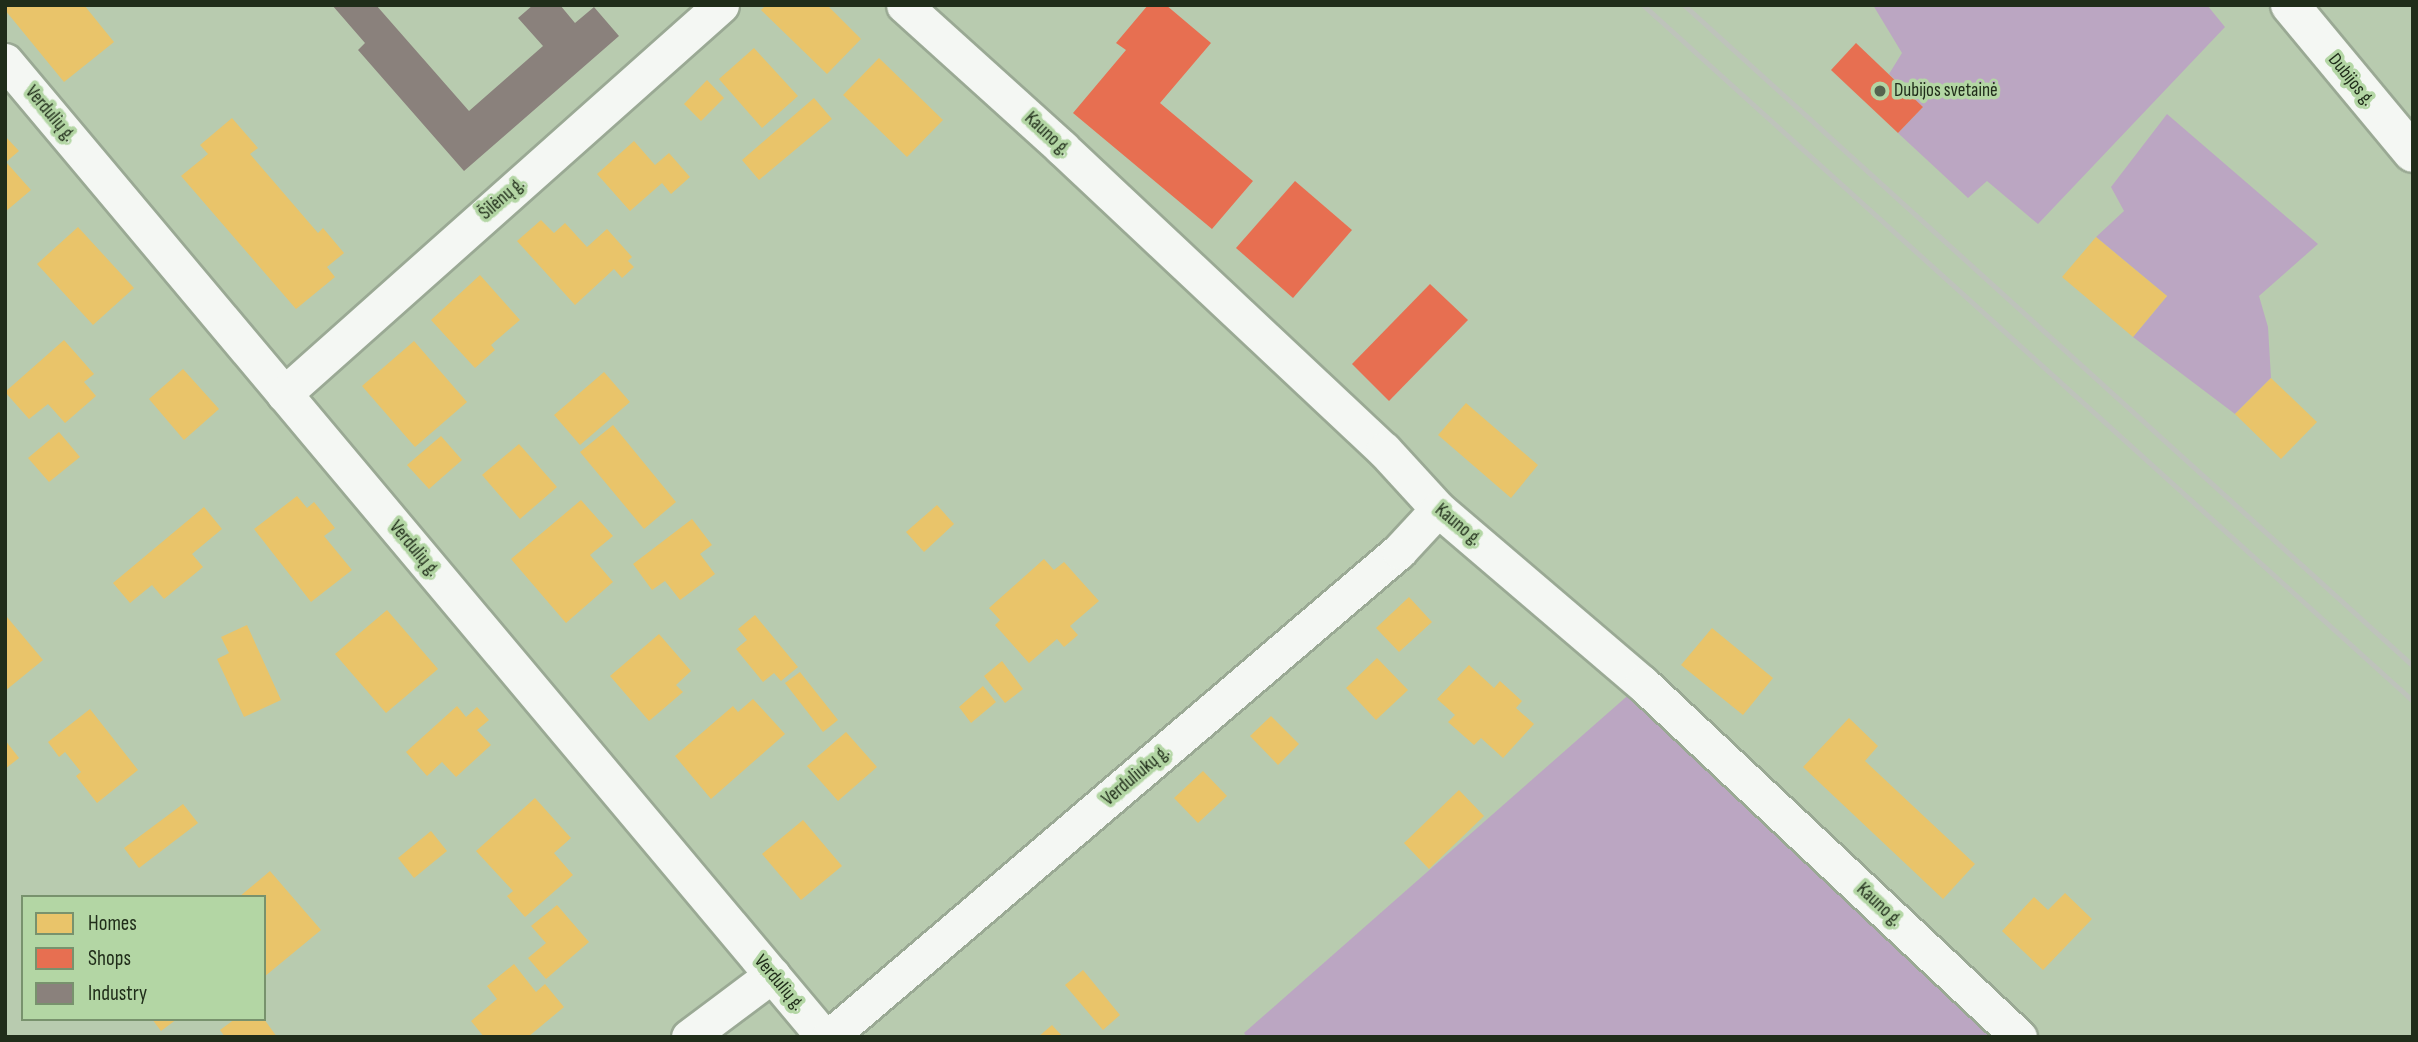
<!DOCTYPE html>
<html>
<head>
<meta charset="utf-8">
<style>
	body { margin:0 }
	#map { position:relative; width:2418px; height:1042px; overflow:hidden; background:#b8cbaf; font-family:"Sofia Sans Condensed",sans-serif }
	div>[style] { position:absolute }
	.green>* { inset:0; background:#bba6c2 }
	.homes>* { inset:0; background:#e9c46a }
	.shops>* { inset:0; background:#e76f51 }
	.industry>* { inset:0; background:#8a817c }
	.roads { filter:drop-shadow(2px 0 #9aa994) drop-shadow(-2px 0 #9aa994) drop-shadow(0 2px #9aa994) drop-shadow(0 -2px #9aa994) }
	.minor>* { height:35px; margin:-17.5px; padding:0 17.5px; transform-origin:17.5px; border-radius:17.5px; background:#f4f7f3 }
	.primary>* { height:38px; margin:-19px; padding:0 19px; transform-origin:19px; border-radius:19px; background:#f4f7f3 }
	.rail>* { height:5px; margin:-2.5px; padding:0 2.5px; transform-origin:2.5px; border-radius:2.5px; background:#bec3bb }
	.dots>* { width:19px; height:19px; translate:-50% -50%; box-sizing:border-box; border:4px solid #b3d6a4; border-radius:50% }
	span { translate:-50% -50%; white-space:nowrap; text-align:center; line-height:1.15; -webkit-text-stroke:7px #b3d6a4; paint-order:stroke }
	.street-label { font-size:19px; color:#202d1a }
	.poi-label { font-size:19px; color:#202d1a }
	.left { translate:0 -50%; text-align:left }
	.frame { position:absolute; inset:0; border:7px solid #202d1a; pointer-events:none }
	.legend { position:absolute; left:21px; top:895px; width:245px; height:126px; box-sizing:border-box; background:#b3d6a4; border:2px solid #78926d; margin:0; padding:9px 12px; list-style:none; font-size:21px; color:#202d1a }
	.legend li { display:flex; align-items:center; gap:14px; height:35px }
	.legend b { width:35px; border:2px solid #78926d }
</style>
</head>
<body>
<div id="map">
	<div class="green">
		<div style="clip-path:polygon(1873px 5px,2207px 5px,2225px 27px,2038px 224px,1987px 181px,1968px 198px,1898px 133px,1923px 107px,1889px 74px,1902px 53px)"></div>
		<div style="clip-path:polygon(2167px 114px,2318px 244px,2259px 296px,2268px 327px,2271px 378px,2235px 414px,2133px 337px,2167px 296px,2096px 237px,2124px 211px,2111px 187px)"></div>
		<div style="clip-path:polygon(1642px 683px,2019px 1037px,1247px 1037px,1244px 1033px)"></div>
	</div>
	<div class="homes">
		<div style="clip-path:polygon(5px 5px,84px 5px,114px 42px,64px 82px,5px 10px)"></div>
		<div style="clip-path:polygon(766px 5px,827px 5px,861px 39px,827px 74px,761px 10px)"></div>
		<div style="clip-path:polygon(754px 48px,798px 96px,762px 128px,719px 79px)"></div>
		<div style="clip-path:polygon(879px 58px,943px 120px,907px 157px,843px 95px)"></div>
		<div style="clip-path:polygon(707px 80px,724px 98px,701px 121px,684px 104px)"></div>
		<div style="clip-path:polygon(814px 98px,832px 119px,759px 180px,742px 160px)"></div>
		<div style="clip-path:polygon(232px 118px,258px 148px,250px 154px,318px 233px,323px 228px,344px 253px,327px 267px,335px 277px,296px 309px,181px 176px,208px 154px,200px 145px)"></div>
		<div style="clip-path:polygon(5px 136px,19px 151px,6px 162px,31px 190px,5px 212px)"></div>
		<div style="clip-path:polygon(634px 141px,655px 165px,669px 153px,690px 177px,671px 194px,662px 183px,630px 211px,597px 174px)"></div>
		<div style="clip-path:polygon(541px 220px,554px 233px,565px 223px,587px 247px,607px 229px,632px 257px,628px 261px,634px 267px,622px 278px,614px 269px,575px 305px,517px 241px)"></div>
		<div style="clip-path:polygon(78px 227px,134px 288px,93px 325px,37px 264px)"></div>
		<div style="clip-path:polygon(2096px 237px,2167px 296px,2133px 337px,2062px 277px)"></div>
		<div style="clip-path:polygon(480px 275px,520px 320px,491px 345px,495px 350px,475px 368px,431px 320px)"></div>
		<div style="clip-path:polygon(64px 340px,94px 374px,84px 382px,96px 396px,65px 423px,48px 404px,29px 419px,5px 392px)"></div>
		<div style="clip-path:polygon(414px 341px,467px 402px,415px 447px,362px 386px)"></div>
		<div style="clip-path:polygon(183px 369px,219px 409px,184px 440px,149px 399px)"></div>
		<div style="clip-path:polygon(604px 372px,630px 402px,580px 445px,554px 415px)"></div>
		<div style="clip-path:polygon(2271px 378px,2317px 422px,2281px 459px,2235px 414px)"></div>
		<div style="clip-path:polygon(1466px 403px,1538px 465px,1511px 498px,1438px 435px)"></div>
		<div style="clip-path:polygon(613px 425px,676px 502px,644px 529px,580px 452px)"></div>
		<div style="clip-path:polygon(59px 432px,80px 457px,49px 482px,28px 458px)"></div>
		<div style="clip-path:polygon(441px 436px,462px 460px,429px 489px,407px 465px)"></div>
		<div style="clip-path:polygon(519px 444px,557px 487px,520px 519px,482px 475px)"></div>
		<div style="clip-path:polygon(297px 496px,307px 508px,314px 502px,335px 528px,324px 536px,352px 570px,311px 602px,254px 529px)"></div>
		<div style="clip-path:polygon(581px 500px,613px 536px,590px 555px,613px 582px,566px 623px,511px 559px)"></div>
		<div style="clip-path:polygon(937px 505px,954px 524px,924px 552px,906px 532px)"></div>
		<div style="clip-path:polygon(204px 507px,222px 529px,192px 554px,203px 567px,164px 599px,152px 585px,130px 603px,113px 583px)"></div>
		<div style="clip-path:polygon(692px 519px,712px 545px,700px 554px,715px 574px,680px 600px,665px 581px,652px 590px,633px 564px)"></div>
		<div style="clip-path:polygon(1044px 559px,1054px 570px,1064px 562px,1099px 601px,1070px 626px,1078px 635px,1064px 647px,1057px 639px,1029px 663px,995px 625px,1000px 620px,989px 608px)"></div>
		<div style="clip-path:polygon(1409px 597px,1432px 622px,1399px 652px,1376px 628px)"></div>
		<div style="clip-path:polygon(387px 610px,438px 669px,386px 713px,335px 654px)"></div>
		<div style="clip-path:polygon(755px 615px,798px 667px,781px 681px,774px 673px,763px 682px,736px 649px,747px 640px,738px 629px)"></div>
		<div style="clip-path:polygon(7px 617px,43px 660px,5px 691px,5px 618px)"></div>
		<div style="clip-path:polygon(247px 625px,281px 700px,244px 717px,217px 659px,229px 653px,221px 637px)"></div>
		<div style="clip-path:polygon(1712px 628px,1773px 678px,1743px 715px,1681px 665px)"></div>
		<div style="clip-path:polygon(659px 634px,691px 671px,676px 685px,683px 692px,649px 721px,610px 676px)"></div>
		<div style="clip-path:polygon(1377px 658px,1408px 690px,1376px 720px,1346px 688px)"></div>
		<div style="clip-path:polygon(1002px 661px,1023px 689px,1005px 703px,984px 676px)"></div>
		<div style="clip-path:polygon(1469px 665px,1494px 688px,1500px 681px,1522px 701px,1516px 708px,1534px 724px,1503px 758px,1481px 738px,1474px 745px,1448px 722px,1455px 715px,1437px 699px)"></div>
		<div style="clip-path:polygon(800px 672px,838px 720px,823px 732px,785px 683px)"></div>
		<div style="clip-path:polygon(983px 686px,996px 702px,971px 723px,959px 707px)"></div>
		<div style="clip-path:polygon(753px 699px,785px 734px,711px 799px,675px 756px,733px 706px,738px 712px)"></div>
		<div style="clip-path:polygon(457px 706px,466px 717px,477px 707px,489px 720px,477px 730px,491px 745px,456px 777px,442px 762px,427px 776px,406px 752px)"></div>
		<div style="clip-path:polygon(90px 709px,138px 770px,97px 803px,76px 776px,81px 772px,65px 752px,59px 757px,48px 742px)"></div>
		<div style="clip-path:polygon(1271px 716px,1299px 744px,1278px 765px,1250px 736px)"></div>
		<div style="clip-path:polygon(1849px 718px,1878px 746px,1865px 761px,1975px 864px,1943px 899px,1803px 767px)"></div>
		<div style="clip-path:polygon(846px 732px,877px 767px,838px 801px,807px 766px)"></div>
		<div style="clip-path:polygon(5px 740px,19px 758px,5px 769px)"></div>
		<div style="clip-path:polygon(1203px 771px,1227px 796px,1198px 823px,1174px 798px)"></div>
		<div style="clip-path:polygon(1459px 790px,1484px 816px,1429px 869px,1404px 843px)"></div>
		<div style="clip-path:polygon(535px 798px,571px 838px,554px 853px,573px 875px,525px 917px,507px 896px,513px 891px,476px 851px)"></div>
		<div style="clip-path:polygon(183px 804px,198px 823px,139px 868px,124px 848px)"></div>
		<div style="clip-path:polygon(803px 820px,842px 866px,801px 900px,762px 854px)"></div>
		<div style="clip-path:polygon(431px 831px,447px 851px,414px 878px,398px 858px)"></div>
		<div style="clip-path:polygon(270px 871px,321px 930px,264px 977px,264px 897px,239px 897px)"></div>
		<div style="clip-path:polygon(2065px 893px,2092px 919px,2043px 970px,2002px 931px,2034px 897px,2048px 910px)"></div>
		<div style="clip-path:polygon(557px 905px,589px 942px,546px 979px,528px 958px,546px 943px,531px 926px)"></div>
		<div style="clip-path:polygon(514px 964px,536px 992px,545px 984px,564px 1007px,528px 1037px,484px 1037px,471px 1021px,497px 999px,487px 986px)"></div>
		<div style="clip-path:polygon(1083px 970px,1120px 1015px,1103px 1030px,1065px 985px)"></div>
		<div style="clip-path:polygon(152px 1019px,177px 1019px,161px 1031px)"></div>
		<div style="clip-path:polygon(235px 1019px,264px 1019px,277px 1037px,225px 1037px,220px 1030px)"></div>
		<div style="clip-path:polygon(1052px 1025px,1063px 1037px,1038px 1037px)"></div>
	</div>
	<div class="shops">
		<div style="clip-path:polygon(1148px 5px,1166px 5px,1211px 43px,1160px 103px,1253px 181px,1212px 229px,1073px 113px,1126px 50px,1116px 43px)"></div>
		<div style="clip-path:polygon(1856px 43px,1923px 107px,1898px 133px,1831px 70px)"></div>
		<div style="clip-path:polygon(1295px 181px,1352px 230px,1293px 298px,1236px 248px)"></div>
		<div style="clip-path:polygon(1430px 284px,1468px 320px,1389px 401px,1352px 364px)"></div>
	</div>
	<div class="industry">
		<div style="clip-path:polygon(332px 5px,376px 5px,469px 111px,543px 46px,518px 18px,533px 5px,560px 5px,575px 23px,594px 7px,619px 36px,464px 171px,358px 50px,365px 43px)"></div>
	</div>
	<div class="roads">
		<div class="minor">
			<div style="left:904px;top:5px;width:213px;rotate:42.1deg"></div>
			<div style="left:1062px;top:148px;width:441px;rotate:43.2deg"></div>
			<div style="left:1384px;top:450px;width:80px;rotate:47.5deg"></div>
			<div style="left:1438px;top:509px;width:268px;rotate:40.5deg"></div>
			<div style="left:1642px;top:683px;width:517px;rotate:43.2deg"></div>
			<div style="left:5px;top:61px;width:1274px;rotate:50deg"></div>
			<div style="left:284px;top:394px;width:585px;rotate:-41.67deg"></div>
			<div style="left:689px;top:1037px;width:104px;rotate:-36.8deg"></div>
			<div style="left:829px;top:1037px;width:749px;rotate:-40.45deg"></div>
			<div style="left:1399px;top:551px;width:57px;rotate:-47.1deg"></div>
		</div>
		<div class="primary">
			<div style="left:2290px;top:5px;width:192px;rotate:50.3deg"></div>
		</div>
	</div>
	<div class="rail">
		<div style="left:1643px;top:5px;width:1038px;rotate:42.11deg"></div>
		<div style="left:1684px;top:5px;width:984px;rotate:42.2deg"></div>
	</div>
	<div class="dots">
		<div style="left:1880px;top:91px;background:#55644e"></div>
	</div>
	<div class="street-label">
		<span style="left:2351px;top:80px;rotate:51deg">Dubijos g.</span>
		<span style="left:50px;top:114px;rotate:50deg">Verdulių g.</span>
		<span style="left:1047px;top:134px;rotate:43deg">Kauno g.</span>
		<span style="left:502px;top:199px;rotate:-41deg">Šilėnų g.</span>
		<span style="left:1458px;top:525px;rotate:40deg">Kauno g.</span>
		<span style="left:414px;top:549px;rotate:50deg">Verdulių g.</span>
		<span style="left:1136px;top:776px;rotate:-40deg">Verduliukų g.</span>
		<span style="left:1879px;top:905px;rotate:43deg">Kauno g.</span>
		<span style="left:779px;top:983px;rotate:50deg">Verdulių g.</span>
	</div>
	<div class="poi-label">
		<span class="left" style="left:1894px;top:91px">Dubijos svetainė</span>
	</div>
	<div class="frame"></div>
	<ul class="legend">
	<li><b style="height:19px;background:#e9c46a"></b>Homes</li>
	<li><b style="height:19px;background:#e76f51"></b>Shops</li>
	<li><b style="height:19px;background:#8a817c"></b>Industry</li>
	</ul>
</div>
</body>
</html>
